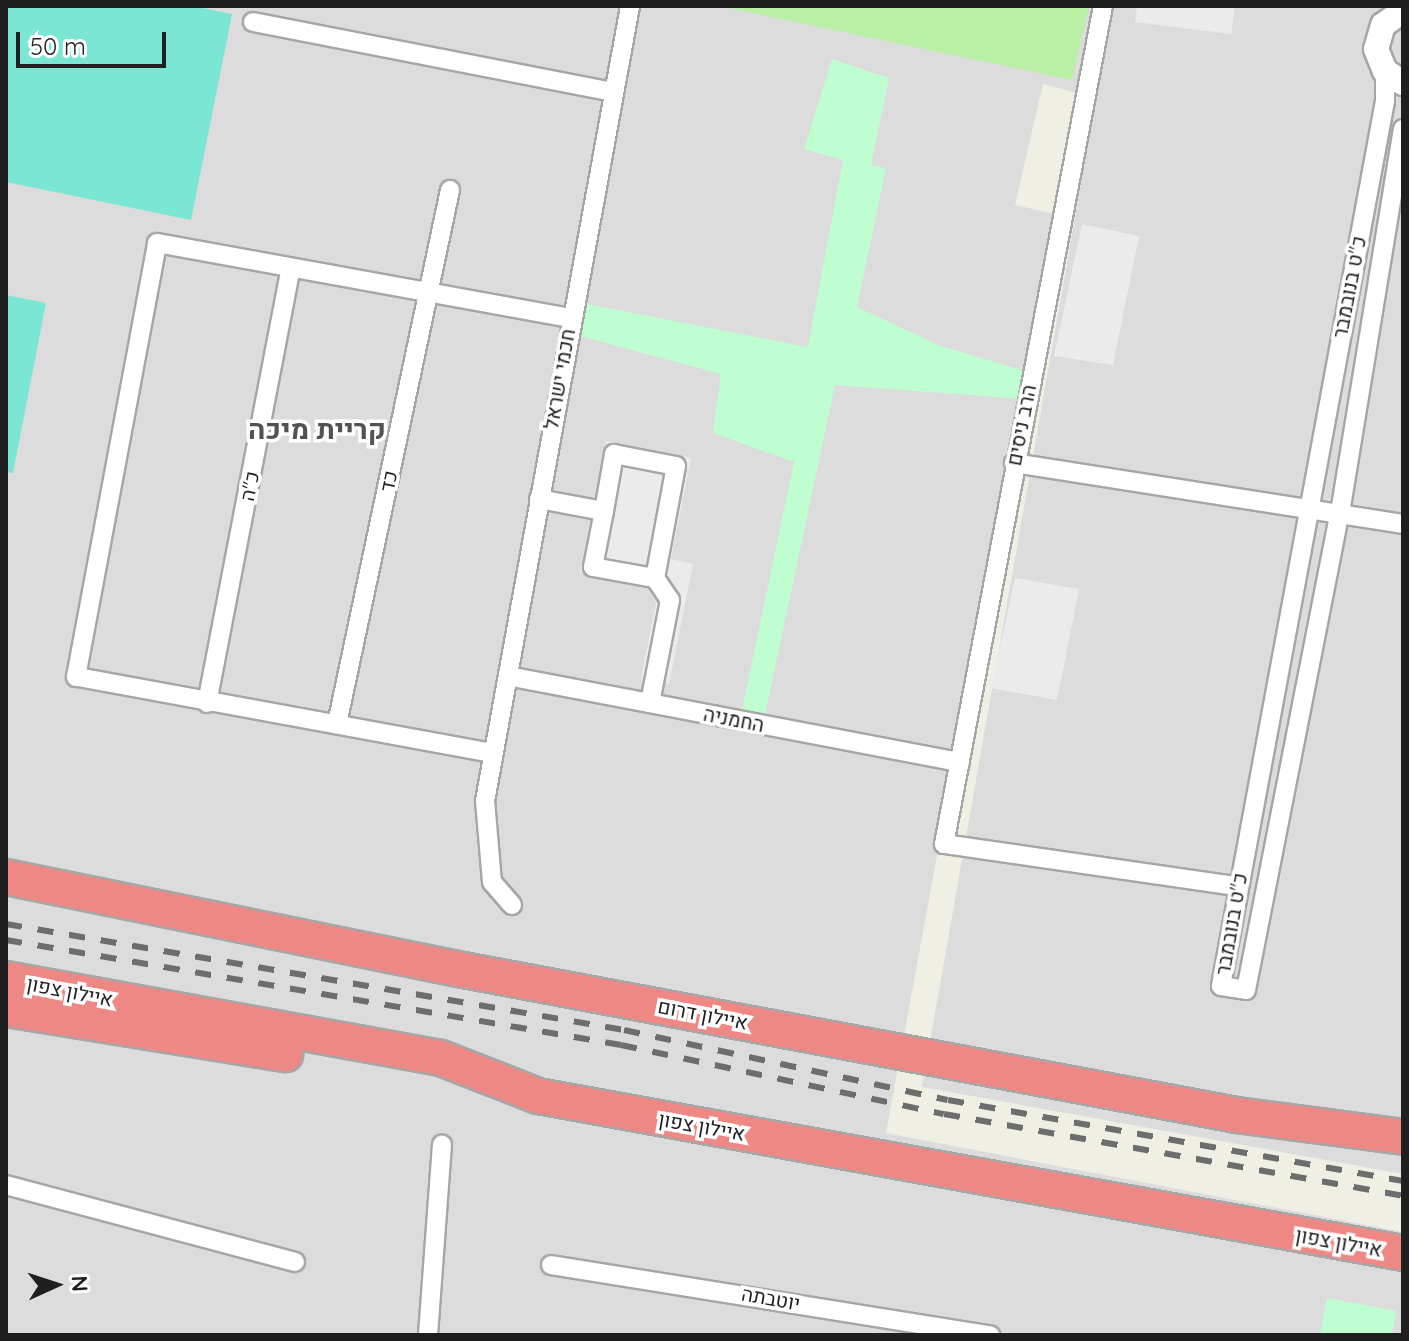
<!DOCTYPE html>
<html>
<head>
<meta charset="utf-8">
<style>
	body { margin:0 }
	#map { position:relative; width:1409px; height:1341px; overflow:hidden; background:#f0efe4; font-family:Quicksand,Heebo,sans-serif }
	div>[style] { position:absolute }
	.residential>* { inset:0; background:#dddcdc }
	.grass>* { inset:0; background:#baefa6 }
	.park>* { inset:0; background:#befed1 }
	.pitch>* { inset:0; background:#7be6d4 }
	.parking>* { inset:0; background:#ebebeb }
	.roads { filter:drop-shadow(2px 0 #a6a6a6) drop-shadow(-2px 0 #a6a6a6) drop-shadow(0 2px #a6a6a6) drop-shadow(0 -2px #a6a6a6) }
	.minor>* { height:18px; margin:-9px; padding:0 9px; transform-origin:9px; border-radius:9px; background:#fff }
	.tertiary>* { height:24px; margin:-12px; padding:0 12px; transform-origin:12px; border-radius:12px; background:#fff }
	.motorway>* { height:34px; margin:-17px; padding:0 17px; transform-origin:17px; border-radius:17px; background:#ee8885 }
	.rail>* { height:6px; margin-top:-3px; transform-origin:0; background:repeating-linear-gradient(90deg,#6d6d6d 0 16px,transparent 0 32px) }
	span { translate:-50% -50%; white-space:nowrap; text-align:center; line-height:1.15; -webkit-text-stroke:7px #fff; paint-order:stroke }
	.street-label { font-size:20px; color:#1f1f1f }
	.district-label { font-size:28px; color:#525252; font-weight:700 }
	.frame { position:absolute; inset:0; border:8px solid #1f1f1f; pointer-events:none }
	.north { position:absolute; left:16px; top:1245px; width:80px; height:80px; -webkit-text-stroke:6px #fff; paint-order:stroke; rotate:87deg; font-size:22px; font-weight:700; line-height:32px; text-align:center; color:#1f1f1f }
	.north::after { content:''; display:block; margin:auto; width:28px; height:36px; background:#1f1f1f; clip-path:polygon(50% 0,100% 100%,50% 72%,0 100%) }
	.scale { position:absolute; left:16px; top:32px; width:150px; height:36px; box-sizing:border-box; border:4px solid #1f1f1f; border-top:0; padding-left:10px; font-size:24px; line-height:28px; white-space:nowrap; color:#1f1f1f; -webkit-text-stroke:6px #fff; paint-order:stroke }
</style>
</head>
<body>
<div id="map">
	<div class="residential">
		<div style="clip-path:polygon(6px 6px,1403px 6px,1403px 1174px,922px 1087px,1096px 98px,1043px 84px,1015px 205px,1055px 214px,886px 1133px,1403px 1232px,1403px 1335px,6px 1335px)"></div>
	</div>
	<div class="grass">
		<div style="clip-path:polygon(719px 6px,1089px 6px,1072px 80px)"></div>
	</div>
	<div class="park">
		<div style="clip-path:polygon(832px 59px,889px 78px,871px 165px,886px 168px,857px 307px,941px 346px,1031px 373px,1026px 399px,835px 385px,763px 724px,740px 720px,794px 462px,713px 433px,721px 374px,576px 335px,582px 303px,808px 347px,843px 160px,804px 149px)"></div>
		<div style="clip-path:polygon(1327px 1298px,1396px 1311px,1392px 1335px,1320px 1335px)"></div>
	</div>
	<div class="pitch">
		<div style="clip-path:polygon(6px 6px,193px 6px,232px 14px,191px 220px,6px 182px)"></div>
		<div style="clip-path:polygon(6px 295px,46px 303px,13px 473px,6px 472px)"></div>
	</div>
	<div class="parking">
		<div style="clip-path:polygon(1137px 6px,1235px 6px,1231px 34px,1135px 22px)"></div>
		<div style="clip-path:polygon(1082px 224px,1139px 236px,1113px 365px,1054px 356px)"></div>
		<div style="clip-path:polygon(606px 441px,691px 458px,671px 559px,693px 564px,669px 684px,641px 679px,656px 603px,646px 586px,580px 573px)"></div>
		<div style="clip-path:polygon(1015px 578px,1079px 589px,1057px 700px,991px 688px)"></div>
	</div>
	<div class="roads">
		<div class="minor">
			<div style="left:1103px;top:6px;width:853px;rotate:100.74deg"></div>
			<div style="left:944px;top:844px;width:295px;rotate:8.2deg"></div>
			<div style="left:253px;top:22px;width:367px;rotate:11deg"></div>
			<div style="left:1385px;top:71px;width:30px;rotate:90deg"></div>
			<div style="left:1385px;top:101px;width:900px;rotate:100.5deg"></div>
			<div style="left:1221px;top:986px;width:25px;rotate:9deg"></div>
			<div style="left:1246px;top:990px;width:486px;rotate:-78.9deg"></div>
			<div style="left:1340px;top:513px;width:389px;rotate:-80.7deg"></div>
			<div style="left:1014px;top:463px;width:394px;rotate:8.9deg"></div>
			<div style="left:539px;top:499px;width:66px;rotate:10.5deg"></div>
			<div style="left:604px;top:511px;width:58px;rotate:-80deg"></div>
			<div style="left:614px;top:454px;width:63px;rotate:11deg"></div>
			<div style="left:676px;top:466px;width:114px;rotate:100.6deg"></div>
			<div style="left:655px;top:578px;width:27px;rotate:56deg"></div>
			<div style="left:670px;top:600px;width:105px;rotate:101deg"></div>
			<div style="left:604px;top:511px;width:57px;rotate:101.1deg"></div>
			<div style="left:593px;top:567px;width:63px;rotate:10.1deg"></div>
			<div style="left:508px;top:676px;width:460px;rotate:10.8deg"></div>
			<div style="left:207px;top:703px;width:443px;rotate:-79.1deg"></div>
			<div style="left:337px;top:724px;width:546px;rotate:-78.05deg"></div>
			<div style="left:492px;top:753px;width:423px;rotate:-169.6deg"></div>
			<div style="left:76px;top:677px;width:441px;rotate:-79.4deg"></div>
			<div style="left:157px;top:243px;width:420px;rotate:10.3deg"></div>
			<div style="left:512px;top:905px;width:30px;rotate:-131deg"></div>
			<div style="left:492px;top:882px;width:81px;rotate:-94.9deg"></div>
			<div style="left:485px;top:801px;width:808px;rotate:-79.66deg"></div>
			<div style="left:6px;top:1185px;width:299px;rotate:14.9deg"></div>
			<div style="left:551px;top:1265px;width:445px;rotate:9.1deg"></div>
			<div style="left:428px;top:1335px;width:191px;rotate:-85.8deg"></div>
		</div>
		<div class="tertiary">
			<div style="left:1403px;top:11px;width:24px;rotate:145deg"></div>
			<div style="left:1383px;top:25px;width:25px;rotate:106deg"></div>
			<div style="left:1376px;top:49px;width:24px;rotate:68deg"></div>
			<div style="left:1385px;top:71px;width:22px;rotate:34deg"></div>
		</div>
		<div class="motorway">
			<div style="left:6px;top:877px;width:461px;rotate:11.5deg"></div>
			<div style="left:458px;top:969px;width:793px;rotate:10.62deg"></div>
			<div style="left:1237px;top:1115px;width:167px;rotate:7.5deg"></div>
			<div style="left:6px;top:979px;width:442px;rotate:10.3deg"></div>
			<div style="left:441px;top:1058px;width:104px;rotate:21.4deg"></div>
			<div style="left:538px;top:1096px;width:879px;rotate:10.29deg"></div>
			<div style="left:6px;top:1009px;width:283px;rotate:9.2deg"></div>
		</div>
	</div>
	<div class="rail">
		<div style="left:6px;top:924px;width:627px;rotate:9.73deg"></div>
		<div style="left:624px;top:1030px;width:331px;rotate:12.2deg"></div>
		<div style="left:948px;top:1100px;width:462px;rotate:10.1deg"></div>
		<div style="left:6px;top:940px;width:624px;rotate:9.69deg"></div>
		<div style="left:621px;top:1045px;width:330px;rotate:12.1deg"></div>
		<div style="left:944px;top:1114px;width:466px;rotate:10.1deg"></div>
	</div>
	<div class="street-label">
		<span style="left:1349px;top:287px;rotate:-79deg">כ"ט בנובמבר</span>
		<span style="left:559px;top:379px;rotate:-80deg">חכמי ישראל</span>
		<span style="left:1021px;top:425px;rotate:-79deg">הרב ניסים</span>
		<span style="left:388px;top:481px;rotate:-78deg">כד</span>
		<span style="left:249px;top:486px;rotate:-79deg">כ"ה</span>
		<span style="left:734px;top:719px;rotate:11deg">החמניה</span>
		<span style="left:1231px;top:924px;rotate:-80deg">כ"ט בנובמבר</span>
		<span style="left:70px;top:991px;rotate:11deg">איילון צפון</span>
		<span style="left:703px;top:1014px;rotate:11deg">איילון דרום</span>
		<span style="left:702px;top:1126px;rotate:10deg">איילון צפון</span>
		<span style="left:1339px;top:1242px;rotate:10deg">איילון צפון</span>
		<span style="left:771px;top:1298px;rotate:10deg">יוטבתה</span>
	</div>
	<div class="district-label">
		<span style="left:317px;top:429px">קריית מיכה</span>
	</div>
	<div class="frame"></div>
	<div class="north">N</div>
	<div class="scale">50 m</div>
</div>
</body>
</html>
